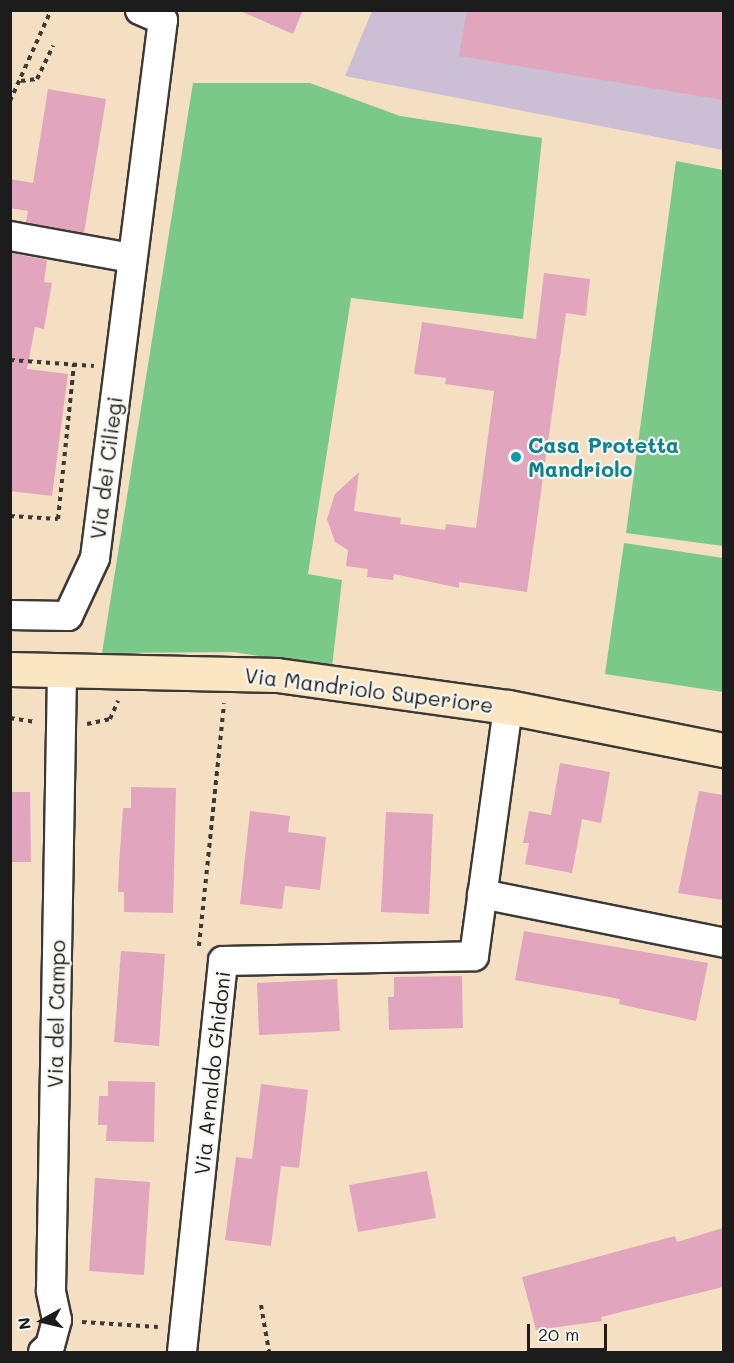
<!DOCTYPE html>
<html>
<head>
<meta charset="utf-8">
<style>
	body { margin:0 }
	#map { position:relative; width:734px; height:1363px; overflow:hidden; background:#f4dfc3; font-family:Mali,sans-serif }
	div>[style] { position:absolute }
	.industrial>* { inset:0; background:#ccbed4 }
	.green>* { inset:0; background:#7bc988 }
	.building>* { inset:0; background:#e1a6bd }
	.path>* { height:4px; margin-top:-2px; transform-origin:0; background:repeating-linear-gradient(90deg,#3c3935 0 4.5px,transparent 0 9px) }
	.roads { filter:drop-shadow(2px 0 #3c3935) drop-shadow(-2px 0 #3c3935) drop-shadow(0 2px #3c3935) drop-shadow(0 -2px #3c3935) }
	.street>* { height:28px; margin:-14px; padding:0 14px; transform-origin:14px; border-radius:14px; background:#fff }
	.secondary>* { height:33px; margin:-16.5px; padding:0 16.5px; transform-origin:16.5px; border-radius:16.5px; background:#fbe6c4 }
	.dots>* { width:16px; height:16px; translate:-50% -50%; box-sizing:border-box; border:3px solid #f6f6f2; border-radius:50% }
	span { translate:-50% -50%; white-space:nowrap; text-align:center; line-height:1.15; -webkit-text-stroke:4.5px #f6f6f2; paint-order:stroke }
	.culture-label { font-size:21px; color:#0d838f; font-weight:700 }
	.left { translate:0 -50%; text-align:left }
	.street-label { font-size:21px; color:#1c1c1c }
	.frame { position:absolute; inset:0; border:12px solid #1c1c1c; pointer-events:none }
	.north { position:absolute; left:12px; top:1291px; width:60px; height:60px; -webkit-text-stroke:4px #f6f6f2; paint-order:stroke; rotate:262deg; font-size:16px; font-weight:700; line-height:24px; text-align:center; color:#1c1c1c }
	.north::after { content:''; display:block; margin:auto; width:21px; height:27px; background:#1c1c1c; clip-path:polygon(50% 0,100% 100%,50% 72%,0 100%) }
	.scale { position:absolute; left:527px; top:1324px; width:80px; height:27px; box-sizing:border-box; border:3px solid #1c1c1c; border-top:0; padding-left:8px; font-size:18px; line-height:21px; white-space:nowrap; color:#1c1c1c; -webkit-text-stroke:4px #f6f6f2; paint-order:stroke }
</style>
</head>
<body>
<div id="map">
	<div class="industrial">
		<div style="clip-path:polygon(372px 11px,723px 11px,723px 150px,345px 76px)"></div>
	</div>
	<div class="green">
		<div style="clip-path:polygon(193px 83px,310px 83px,400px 116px,542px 138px,523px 319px,351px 298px,308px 574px,342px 580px,332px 667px,233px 652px,102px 653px)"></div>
		<div style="clip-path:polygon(676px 161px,723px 170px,723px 546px,626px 533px)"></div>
		<div style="clip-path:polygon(624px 543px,723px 558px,723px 692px,605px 674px)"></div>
	</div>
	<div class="building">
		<div style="clip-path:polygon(238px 10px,303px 10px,293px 34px)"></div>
		<div style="clip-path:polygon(467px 10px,723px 10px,723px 100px,459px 56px)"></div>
		<div style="clip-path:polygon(48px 89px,106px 99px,84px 233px,26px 222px,28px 211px,10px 208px,10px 179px,33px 183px)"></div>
		<div style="clip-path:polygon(10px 253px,47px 260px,44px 282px,52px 283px,44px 329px,35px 327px,27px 369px,68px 374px,52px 496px,10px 491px)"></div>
		<div style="clip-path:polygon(544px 273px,590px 279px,586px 316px,566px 313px,527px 592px,459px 582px,459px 588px,394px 574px,393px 580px,367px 577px,368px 569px,346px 566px,348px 550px,335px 542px,327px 519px,335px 494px,359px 472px,354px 511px,401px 518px,400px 524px,445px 530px,446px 524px,476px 528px,494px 391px,445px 384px,446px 378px,414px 374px,422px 322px,536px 339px)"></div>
		<div style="clip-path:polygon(560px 763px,610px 772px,601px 823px,582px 819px,572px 873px,525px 864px,529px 843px,523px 843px,529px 811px,551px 815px)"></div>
		<div style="clip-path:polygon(131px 787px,176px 788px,173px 913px,124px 912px,124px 892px,118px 892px,119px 865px,123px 808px,131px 808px)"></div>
		<div style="clip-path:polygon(699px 791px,723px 795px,723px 900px,678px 893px)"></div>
		<div style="clip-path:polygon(10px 792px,30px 792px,31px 862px,10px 862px)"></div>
		<div style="clip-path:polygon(250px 811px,290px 816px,288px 832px,326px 837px,320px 890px,285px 886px,282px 909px,240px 904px)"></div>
		<div style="clip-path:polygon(386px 812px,433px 814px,429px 914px,381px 912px)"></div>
		<div style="clip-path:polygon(524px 931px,708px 963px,696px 1021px,619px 1004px,620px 999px,515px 980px)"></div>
		<div style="clip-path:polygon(121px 951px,165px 954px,159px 1046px,114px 1042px)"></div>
		<div style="clip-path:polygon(462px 976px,463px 1028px,389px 1030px,388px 997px,394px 997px,394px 977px)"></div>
		<div style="clip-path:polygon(337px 979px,340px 1031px,259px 1035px,257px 983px)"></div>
		<div style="clip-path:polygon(108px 1081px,155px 1082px,154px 1142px,106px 1141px,107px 1125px,98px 1125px,99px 1096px,108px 1096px)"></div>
		<div style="clip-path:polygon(261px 1084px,308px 1090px,299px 1168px,281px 1166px,271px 1246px,225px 1240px,236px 1157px,252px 1159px)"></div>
		<div style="clip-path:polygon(427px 1171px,436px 1218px,358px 1232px,349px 1185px)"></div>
		<div style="clip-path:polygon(95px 1178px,150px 1182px,144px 1275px,89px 1271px)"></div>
		<div style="clip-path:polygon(723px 1228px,723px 1287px,601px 1317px,602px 1321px,536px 1330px,522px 1277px,675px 1236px,677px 1242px)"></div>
	</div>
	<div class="path">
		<div style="left:21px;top:81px;width:16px;rotate:-7deg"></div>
		<div style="left:37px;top:79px;width:37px;rotate:-64deg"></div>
		<div style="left:10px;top:101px;width:100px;rotate:-65.7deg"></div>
		<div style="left:10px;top:360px;width:84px;rotate:4.1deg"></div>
		<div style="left:10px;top:516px;width:48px;rotate:3.6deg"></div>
		<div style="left:58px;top:519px;width:156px;rotate:-84.1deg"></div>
		<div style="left:10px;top:718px;width:24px;rotate:9deg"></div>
		<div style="left:87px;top:724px;width:24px;rotate:-12deg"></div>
		<div style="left:110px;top:719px;width:20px;rotate:-66deg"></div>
		<div style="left:199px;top:946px;width:244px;rotate:-84.1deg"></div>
		<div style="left:723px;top:1208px;width:1px"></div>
		<div style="left:261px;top:1305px;width:48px;rotate:80.3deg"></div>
		<div style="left:82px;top:1322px;width:76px;rotate:3.8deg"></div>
	</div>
	<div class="roads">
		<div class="street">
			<div style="left:10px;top:236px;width:123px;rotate:10.3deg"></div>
			<div style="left:10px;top:615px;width:58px;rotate:1deg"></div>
			<div style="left:68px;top:616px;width:64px;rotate:-65deg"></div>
			<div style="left:95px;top:558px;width:542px;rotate:-82.8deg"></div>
			<div style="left:163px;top:20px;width:25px;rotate:-157deg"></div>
			<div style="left:482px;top:894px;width:247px;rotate:11.4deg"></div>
			<div style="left:43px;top:1352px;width:9px;rotate:-41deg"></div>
			<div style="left:50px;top:1346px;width:27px;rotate:-75deg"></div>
			<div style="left:57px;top:1320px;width:30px;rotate:-102deg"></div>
			<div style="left:51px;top:1291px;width:620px;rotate:-88.98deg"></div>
			<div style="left:182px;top:1352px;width:393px;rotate:-84deg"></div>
			<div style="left:223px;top:961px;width:251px;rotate:-1.1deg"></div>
			<div style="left:474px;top:956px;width:251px;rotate:-82.2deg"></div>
		</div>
		<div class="secondary">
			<div style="left:10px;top:669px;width:267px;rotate:1.3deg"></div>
			<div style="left:277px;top:675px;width:233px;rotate:7.9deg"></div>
			<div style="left:508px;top:707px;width:220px;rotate:11.3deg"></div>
		</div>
	</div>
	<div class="dots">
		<div style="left:516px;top:457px;background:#0f9aa8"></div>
	</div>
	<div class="culture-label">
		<span class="left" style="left:528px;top:457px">Casa Protetta<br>Mandriolo</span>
	</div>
	<div class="street-label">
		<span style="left:106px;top:468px;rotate:-83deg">Via dei Ciliegi</span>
		<span style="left:369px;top:690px;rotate:7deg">Via Mandriolo Superiore</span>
		<span style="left:56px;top:1014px;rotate:-89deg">Via del Campo</span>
		<span style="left:212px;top:1073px;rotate:-84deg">Via Arnaldo Ghidoni</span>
	</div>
	<div class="frame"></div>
	<div class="north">N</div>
	<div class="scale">20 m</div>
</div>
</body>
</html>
